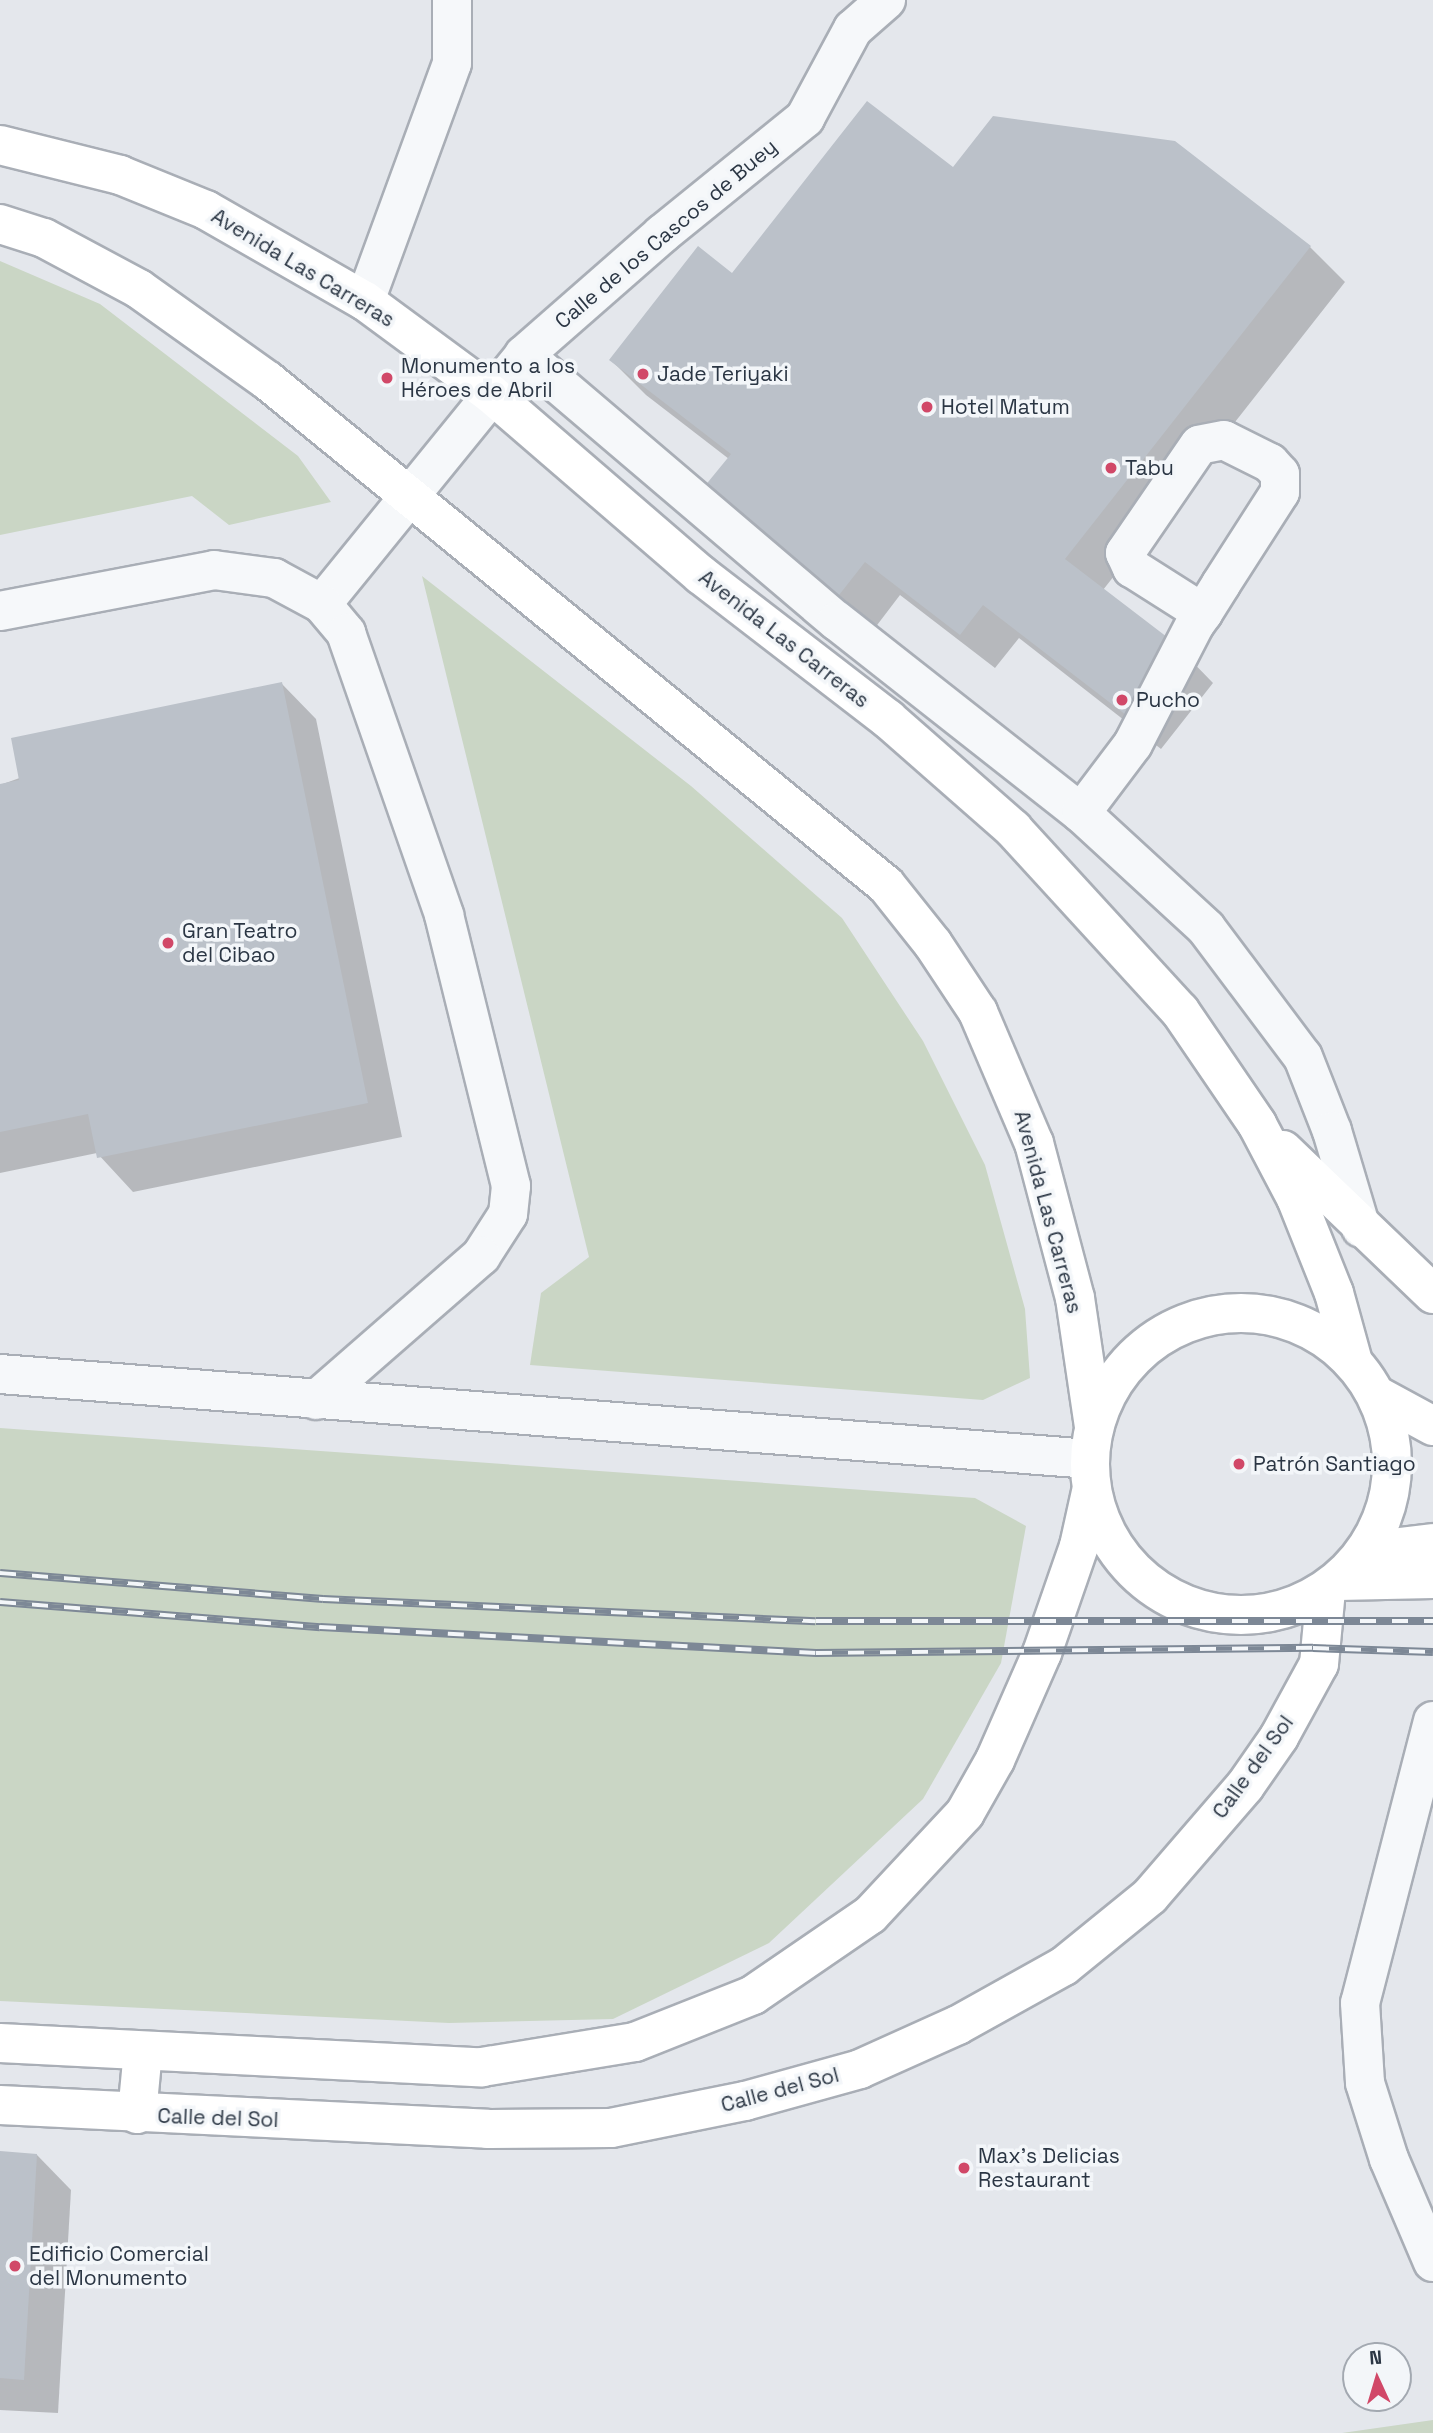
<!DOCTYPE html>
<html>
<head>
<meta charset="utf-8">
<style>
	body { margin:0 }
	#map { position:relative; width:1433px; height:2433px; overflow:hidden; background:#e4e7ec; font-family:"Space Grotesk",sans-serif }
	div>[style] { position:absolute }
	.green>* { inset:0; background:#cad6c5 }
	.shadow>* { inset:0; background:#0003 }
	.building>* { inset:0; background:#bbc1c9 }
	.roads { filter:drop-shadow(2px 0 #a9aeb6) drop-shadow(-2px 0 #a9aeb6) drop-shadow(0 2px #a9aeb6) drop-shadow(0 -2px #a9aeb6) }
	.minor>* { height:38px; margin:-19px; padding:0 19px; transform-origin:19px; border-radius:19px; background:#f6f8fa }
	.major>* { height:38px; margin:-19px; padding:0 19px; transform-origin:19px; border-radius:19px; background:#fff }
	.major>.ring { margin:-19px; padding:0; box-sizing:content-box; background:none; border:38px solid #fff; border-radius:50% }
	.highway>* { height:38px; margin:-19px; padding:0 19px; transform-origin:19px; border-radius:19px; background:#fff }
	.rail>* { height:8px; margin-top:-4px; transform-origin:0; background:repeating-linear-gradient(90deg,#f3f6f9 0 16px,#7d8896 0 32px); box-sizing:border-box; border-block:2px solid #7d8896 }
	.dots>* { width:19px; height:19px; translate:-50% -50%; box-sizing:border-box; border:4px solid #f3f6f9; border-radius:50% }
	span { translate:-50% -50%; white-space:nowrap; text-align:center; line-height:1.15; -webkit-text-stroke:7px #f3f6f9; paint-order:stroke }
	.street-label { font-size:21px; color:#2b3644 }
	.poi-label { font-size:21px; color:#2b3644 }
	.left { translate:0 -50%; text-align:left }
	.north { position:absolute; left:1342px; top:2342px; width:70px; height:70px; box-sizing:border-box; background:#f3f6f9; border:2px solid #a3a9b1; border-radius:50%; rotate:356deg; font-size:19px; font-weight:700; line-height:28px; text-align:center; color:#2b3644 }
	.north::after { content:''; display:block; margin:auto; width:24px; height:32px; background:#d14868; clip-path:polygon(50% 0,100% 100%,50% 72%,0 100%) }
</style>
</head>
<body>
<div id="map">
	<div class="green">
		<div style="clip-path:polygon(0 261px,100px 304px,298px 456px,331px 502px,229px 525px,192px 496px,0 535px)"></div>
		<div style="clip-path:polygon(422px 576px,691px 786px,842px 918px,923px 1041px,985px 1165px,1025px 1309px,1030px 1378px,983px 1400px,530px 1365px,541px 1293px,589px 1257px)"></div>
		<div style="clip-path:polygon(0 1428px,975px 1498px,1026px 1526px,1001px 1663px,923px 1799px,769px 1943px,613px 2019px,449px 2023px,0 2001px)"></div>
		<div style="clip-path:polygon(1433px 2420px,1433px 2433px,1342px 2433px)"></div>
	</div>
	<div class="shadow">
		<div style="clip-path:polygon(953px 170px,1310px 247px,1345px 282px,1103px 590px,1179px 648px,1213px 683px,1161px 749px,1019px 638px,995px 668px,900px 595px,868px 637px,729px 459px,646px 395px,611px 360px,732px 275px)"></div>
		<div style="clip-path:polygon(282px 684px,316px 719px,402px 1137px,133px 1192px,97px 1153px,0 1173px,0 785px)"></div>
		<div style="clip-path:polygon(0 2153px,37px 2155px,71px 2190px,58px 2413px,0 2410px)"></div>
	</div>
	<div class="building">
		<div style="clip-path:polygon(867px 101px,953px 167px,993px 116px,1175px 141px,1311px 246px,1065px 559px,1180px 647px,1126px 715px,983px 605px,960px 635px,865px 562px,832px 604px,695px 498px,731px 454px,609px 360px,698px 246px,732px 273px)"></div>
		<div style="clip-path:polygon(282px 682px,368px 1103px,97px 1158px,88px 1114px,0 1132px,0 784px,19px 780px,11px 738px)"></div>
		<div style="clip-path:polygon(0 2151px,37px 2154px,24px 2380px,0 2378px)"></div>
	</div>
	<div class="roads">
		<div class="minor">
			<div style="left:365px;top:301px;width:253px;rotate:-69.9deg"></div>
			<div style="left:452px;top:63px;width:63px;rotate:-90deg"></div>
			<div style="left:524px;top:355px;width:411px;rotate:40.4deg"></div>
			<div style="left:837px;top:621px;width:310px;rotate:38.2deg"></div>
			<div style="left:1081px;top:813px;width:170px;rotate:42.6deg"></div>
			<div style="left:1206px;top:928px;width:161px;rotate:53.1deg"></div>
			<div style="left:1303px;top:1057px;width:79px;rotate:68.6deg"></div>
			<div style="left:1332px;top:1131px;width:101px;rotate:73.4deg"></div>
			<div style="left:322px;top:604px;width:321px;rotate:-50.9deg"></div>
			<div style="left:524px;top:355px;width:184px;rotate:-41.2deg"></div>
			<div style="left:662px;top:234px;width:184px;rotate:-39deg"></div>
			<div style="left:805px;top:118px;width:101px;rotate:-61.7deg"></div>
			<div style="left:853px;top:29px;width:44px;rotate:-41.3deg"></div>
			<div style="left:0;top:611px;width:218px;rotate:-10.8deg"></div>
			<div style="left:214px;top:570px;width:61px;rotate:7.6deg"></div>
			<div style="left:274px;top:578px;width:55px;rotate:28.4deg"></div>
			<div style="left:322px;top:604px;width:38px;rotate:50deg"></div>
			<div style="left:346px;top:633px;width:299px;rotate:70.8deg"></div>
			<div style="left:444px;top:915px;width:279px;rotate:76.1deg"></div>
			<div style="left:511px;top:1186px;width:28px;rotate:96deg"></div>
			<div style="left:508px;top:1214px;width:50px;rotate:122.7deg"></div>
			<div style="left:481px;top:1256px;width:219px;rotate:138.9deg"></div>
			<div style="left:1081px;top:813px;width:86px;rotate:-53deg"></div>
			<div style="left:1133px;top:744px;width:135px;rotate:-62.7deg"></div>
			<div style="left:1195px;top:624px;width:14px;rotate:-54deg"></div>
			<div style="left:1203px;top:613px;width:34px;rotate:-58deg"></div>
			<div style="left:1221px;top:584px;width:109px;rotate:-57.3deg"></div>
			<div style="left:1280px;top:492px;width:18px;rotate:-90deg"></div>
			<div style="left:1280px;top:474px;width:15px;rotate:-132deg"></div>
			<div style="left:1270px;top:463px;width:51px;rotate:-153.4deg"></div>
			<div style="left:1224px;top:440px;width:25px;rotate:169deg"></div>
			<div style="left:1199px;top:445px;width:131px;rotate:124.4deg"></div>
			<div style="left:1125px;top:553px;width:17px;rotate:65deg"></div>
			<div style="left:1132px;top:568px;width:84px;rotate:32.4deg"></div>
			<div style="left:0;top:1374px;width:1092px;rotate:4.46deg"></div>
			<div style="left:1433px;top:1721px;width:291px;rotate:104.5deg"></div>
			<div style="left:1360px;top:2003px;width:80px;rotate:86.4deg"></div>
			<div style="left:1365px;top:2083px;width:80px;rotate:72.5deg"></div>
			<div style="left:1389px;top:2159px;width:112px;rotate:66.9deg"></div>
		</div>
		<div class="major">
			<div style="left:0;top:145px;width:124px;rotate:14deg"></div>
			<div style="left:120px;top:175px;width:93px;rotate:22.1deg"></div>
			<div style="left:206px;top:210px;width:183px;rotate:29.8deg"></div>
			<div style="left:365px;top:301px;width:155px;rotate:36.4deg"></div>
			<div style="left:490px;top:393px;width:279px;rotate:40.8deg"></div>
			<div style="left:701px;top:575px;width:236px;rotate:37.6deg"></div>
			<div style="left:888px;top:719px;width:167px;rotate:41.3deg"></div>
			<div style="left:1013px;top:829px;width:247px;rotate:47.5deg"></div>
			<div style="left:1180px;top:1011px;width:137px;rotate:55.7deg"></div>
			<div style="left:1257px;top:1124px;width:84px;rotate:62.2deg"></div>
			<div style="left:1296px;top:1198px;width:102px;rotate:68.2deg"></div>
			<div style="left:1334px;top:1293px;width:72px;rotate:74.6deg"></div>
			<div style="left:0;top:224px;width:46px;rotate:17.7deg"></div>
			<div style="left:44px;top:238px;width:108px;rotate:28.2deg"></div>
			<div style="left:139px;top:289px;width:158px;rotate:35.5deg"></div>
			<div style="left:268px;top:381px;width:797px;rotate:39.2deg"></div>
			<div style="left:886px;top:885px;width:75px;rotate:51.5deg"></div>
			<div style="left:933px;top:944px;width:82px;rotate:56.5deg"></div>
			<div style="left:978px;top:1012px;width:142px;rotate:66.9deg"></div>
			<div style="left:1034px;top:1143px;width:160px;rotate:75.2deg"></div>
			<div style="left:1075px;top:1298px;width:129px;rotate:81.6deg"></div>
			<div style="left:1283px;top:1150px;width:208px;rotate:43.8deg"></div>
			<div class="ring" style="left:1090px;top:1313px;width:264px;height:264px"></div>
			<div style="left:1338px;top:1581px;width:95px;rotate:-1.2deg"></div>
			<div style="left:0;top:2043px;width:483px;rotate:2.9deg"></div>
			<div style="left:482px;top:2067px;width:155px;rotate:-9.3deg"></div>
			<div style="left:635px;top:2042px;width:127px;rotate:-21.7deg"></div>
			<div style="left:753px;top:1995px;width:142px;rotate:-34.4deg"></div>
			<div style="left:870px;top:1915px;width:139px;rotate:-47deg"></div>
			<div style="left:965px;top:1813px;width:61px;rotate:-60.5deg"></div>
			<div style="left:995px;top:1760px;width:117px;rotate:-66.3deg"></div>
			<div style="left:1042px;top:1653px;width:113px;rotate:-70.9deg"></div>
			<div style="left:1079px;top:1546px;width:55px;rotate:-77.5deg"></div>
			<div style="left:0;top:2105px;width:488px;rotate:2.8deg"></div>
			<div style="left:487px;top:2129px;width:124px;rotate:-0.5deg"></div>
			<div style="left:611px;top:2128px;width:137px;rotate:-11.4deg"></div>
			<div style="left:745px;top:2101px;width:119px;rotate:-15.5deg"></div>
			<div style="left:860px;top:2069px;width:107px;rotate:-24.2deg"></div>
			<div style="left:958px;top:2025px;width:121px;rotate:-29.1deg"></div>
			<div style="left:1064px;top:1966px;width:111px;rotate:-39.1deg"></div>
			<div style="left:1150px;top:1896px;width:145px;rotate:-49.2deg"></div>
			<div style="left:1245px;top:1786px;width:60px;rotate:-55.2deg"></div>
			<div style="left:1279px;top:1737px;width:83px;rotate:-61.3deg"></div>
			<div style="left:1319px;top:1664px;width:74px;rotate:-84.6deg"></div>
			<div style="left:137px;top:2114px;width:63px;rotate:-84.6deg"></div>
		</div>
		<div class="highway">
			<div style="left:1376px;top:1395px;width:65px;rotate:28.5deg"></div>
			<div style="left:1366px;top:1551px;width:67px;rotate:-6.8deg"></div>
		</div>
	</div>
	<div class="rail">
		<div style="left:0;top:1573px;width:324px;rotate:4.6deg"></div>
		<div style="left:323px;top:1599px;width:493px;rotate:2.6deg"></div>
		<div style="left:816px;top:1621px;width:617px"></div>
		<div style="left:0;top:1602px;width:321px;rotate:4.5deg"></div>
		<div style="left:320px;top:1627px;width:497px;rotate:3deg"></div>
		<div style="left:816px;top:1653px;width:497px;rotate:-0.6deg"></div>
		<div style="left:1313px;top:1648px;width:120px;rotate:1.9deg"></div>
	</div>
	<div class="dots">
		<div style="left:643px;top:374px;background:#d14868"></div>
		<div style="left:387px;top:378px;background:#d14868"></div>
		<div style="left:927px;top:407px;background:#d14868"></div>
		<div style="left:1111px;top:468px;background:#d14868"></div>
		<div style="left:1122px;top:700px;background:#d14868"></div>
		<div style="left:168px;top:943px;background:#d14868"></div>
		<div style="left:1239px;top:1464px;background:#d14868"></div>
		<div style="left:964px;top:2168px;background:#d14868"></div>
		<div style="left:15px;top:2266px;background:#d14868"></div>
	</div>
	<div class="street-label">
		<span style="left:666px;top:234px;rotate:-40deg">Calle de los Cascos de Buey</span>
		<span style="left:303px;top:268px;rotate:31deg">Avenida Las Carreras</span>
		<span style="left:784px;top:639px;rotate:38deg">Avenida Las Carreras</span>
		<span style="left:1048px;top:1212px;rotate:75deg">Avenida Las Carreras</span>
		<span style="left:1253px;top:1767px;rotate:-54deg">Calle del Sol</span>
		<span style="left:780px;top:2090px;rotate:-15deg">Calle del Sol</span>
		<span style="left:218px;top:2118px;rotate:2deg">Calle del Sol</span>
	</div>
	<div class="poi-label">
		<span class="left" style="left:401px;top:378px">Monumento a los<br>Héroes de Abril</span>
		<span class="left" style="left:657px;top:374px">Jade Teriyaki</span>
		<span class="left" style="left:941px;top:407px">Hotel Matum</span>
		<span class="left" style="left:1125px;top:468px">Tabu</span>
		<span class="left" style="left:1136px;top:700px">Pucho</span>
		<span class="left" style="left:182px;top:943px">Gran Teatro<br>del Cibao</span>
		<span class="left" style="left:1253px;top:1464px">Patrón Santiago</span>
		<span class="left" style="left:978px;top:2168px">Max's Delicias<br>Restaurant</span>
		<span class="left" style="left:29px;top:2266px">Edificio Comercial<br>del Monumento</span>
	</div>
	<div class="north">N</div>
</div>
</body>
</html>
